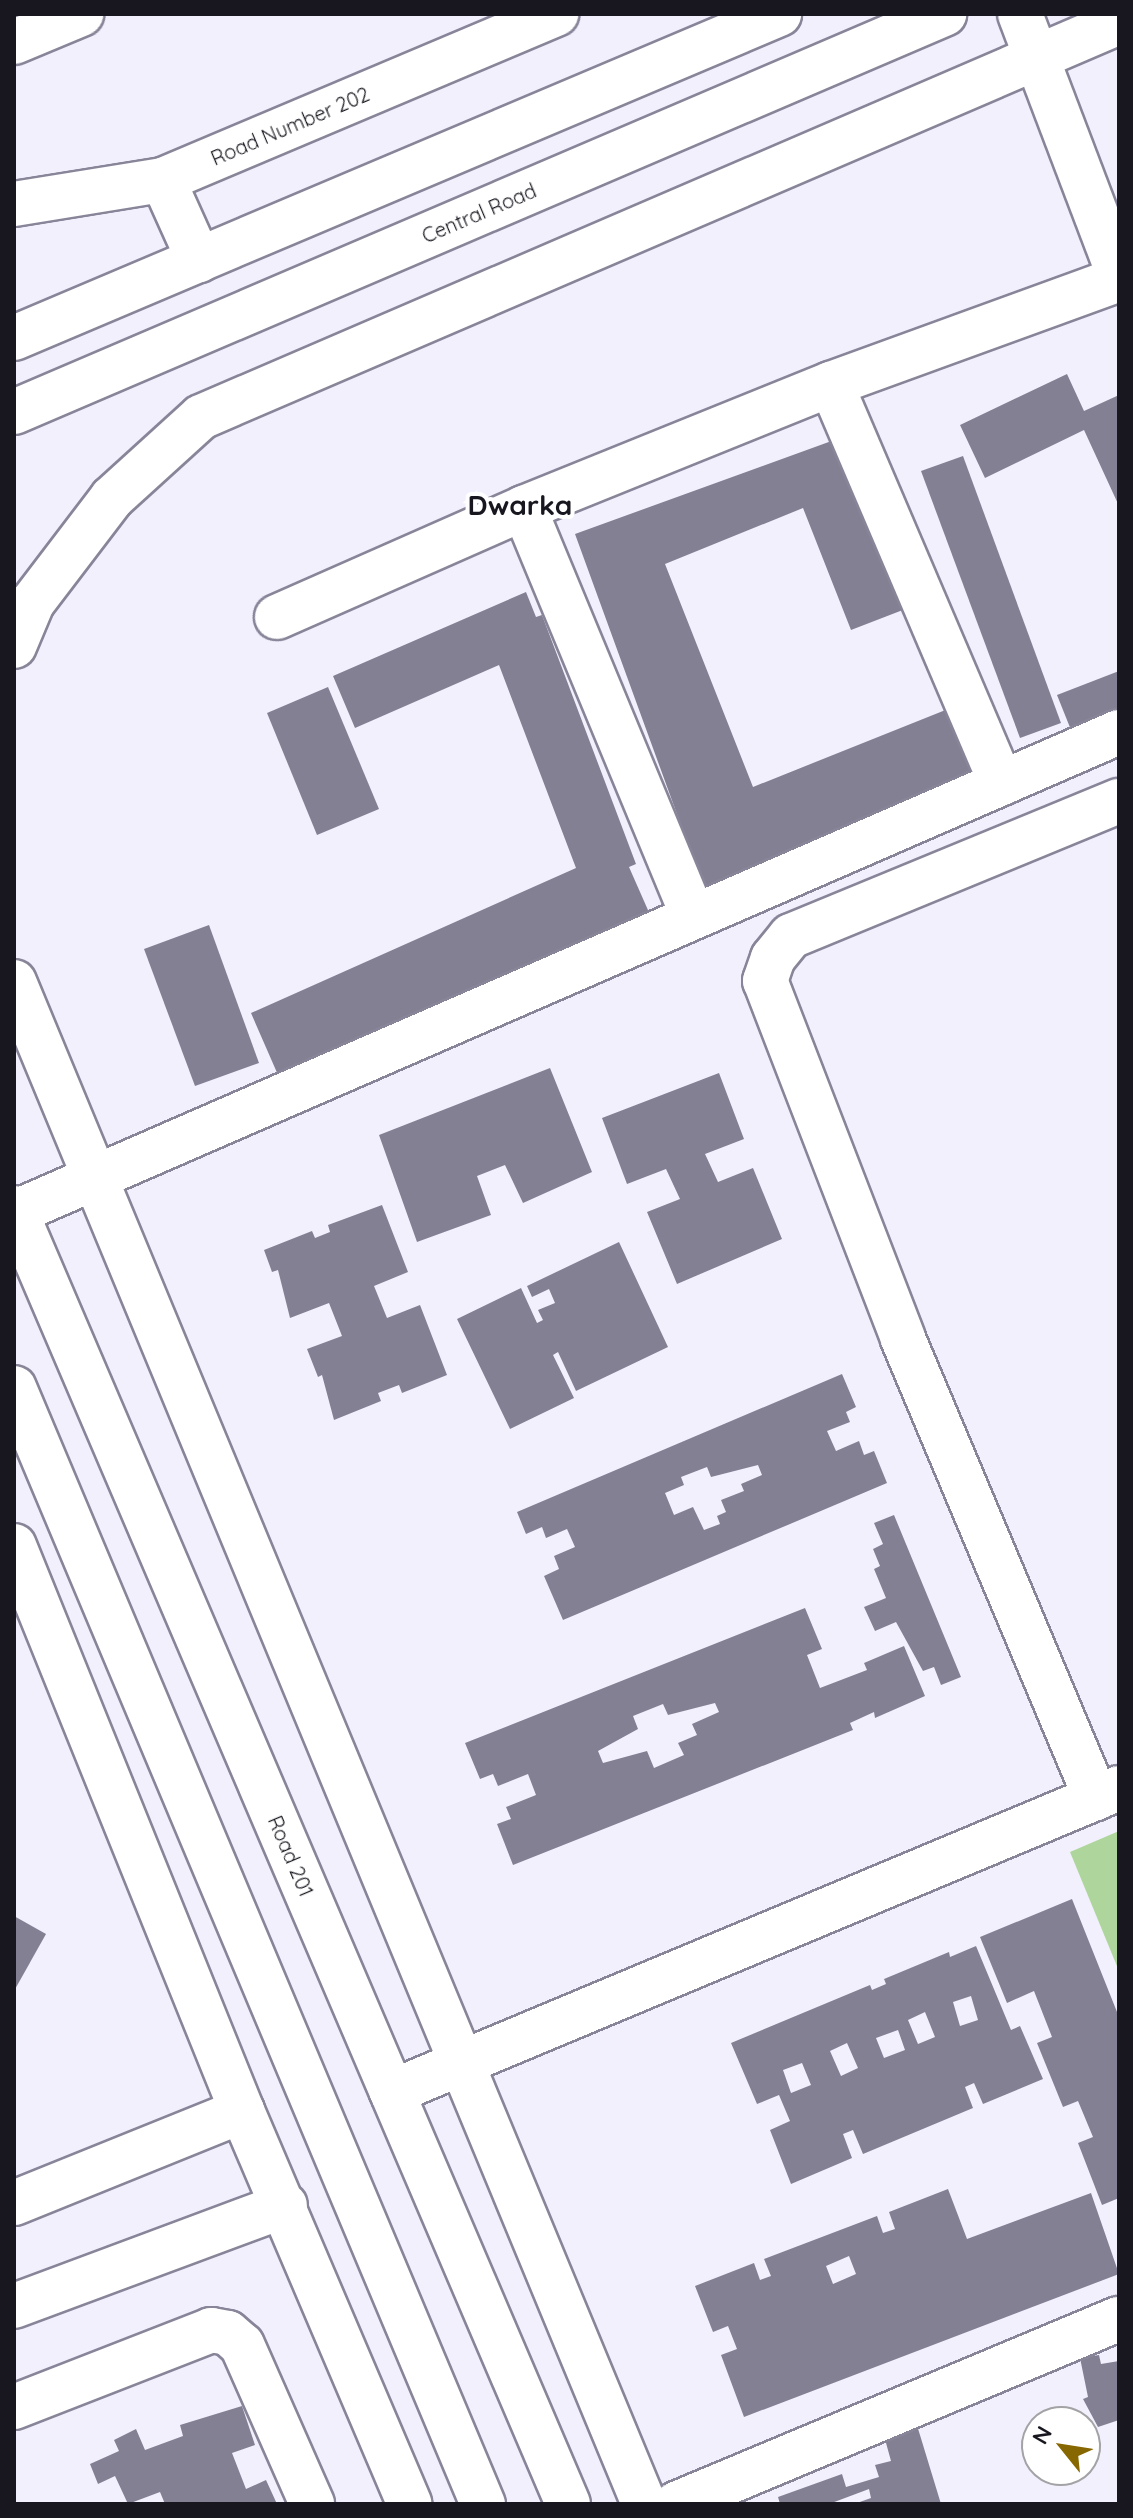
<!DOCTYPE html>
<html>
<head>
<meta charset="utf-8">
<style>
	body { margin:0 }
	#map { position:relative; width:1133px; height:2518px; overflow:hidden; background:#f2f0fd; font-family:Quicksand,sans-serif }
	div>[style] { position:absolute }
	.green>* { inset:0; background:#aed59c }
	.building>* { inset:0; background:#838094 }
	.roads { filter:drop-shadow(2px 0 #888599) drop-shadow(-2px 0 #888599) drop-shadow(0 2px #888599) drop-shadow(0 -2px #888599) }
	.street>* { height:44px; margin:-22px; padding:0 22px; transform-origin:22px; border-radius:22px; background:#fff }
	.secondary>* { height:44px; margin:-22px; padding:0 22px; transform-origin:22px; border-radius:22px; background:#fff }
	span { translate:-50% -50%; white-space:nowrap; text-align:center; line-height:1.15; -webkit-text-stroke:8px #fff; paint-order:stroke }
	.street-label { font-size:20px; color:#18171f }
	.district-label { font-size:28px; color:#18171f; font-weight:700 }
	.frame { position:absolute; inset:0; border:16px solid #18171f; pointer-events:none }
	.north { position:absolute; left:1021px; top:2406px; width:80px; height:80px; box-sizing:border-box; background:#fff; border:2px solid #a3a2a5; border-radius:50%; rotate:300deg; font-size:22px; font-weight:700; line-height:32px; text-align:center; color:#18171f }
	.north::after { content:''; display:block; margin:auto; width:28px; height:36px; background:#866701; clip-path:polygon(50% 0,100% 100%,50% 72%,0 100%) }
</style>
</head>
<body>
<div id="map">
	<div class="green">
		<div style="clip-path:polygon(1119px 1831px,1119px 1971px,1070px 1852px)"></div>
	</div>
	<div class="building">
		<div style="clip-path:polygon(1067px 374px,1084px 411px,1119px 395px,1119px 506px,1084px 430px,985px 478px,960px 425px)"></div>
		<div style="clip-path:polygon(837px 439px,908px 608px,851px 630px,803px 508px,665px 564px,753px 787px,963px 703px,992px 776px,705px 891px,575px 534px)"></div>
		<div style="clip-path:polygon(963px 456px,1061px 723px,1020px 738px,921px 471px)"></div>
		<div style="clip-path:polygon(526px 592px,536px 617px,542px 615px,636px 864px,629px 867px,655px 926px,285px 1091px,251px 1013px,576px 868px,499px 665px,355px 728px,333px 676px)"></div>
		<div style="clip-path:polygon(1119px 671px,1119px 722px,1075px 740px,1057px 695px)"></div>
		<div style="clip-path:polygon(328px 687px,379px 809px,317px 835px,267px 713px)"></div>
		<div style="clip-path:polygon(209px 925px,259px 1063px,195px 1086px,144px 949px)"></div>
		<div style="clip-path:polygon(550px 1068px,592px 1172px,523px 1203px,505px 1165px,477px 1176px,491px 1215px,417px 1242px,379px 1135px)"></div>
		<div style="clip-path:polygon(719px 1073px,744px 1139px,705px 1154px,718px 1182px,753px 1168px,782px 1239px,677px 1284px,647px 1212px,680px 1199px,666px 1169px,627px 1184px,602px 1118px)"></div>
		<div style="clip-path:polygon(382px 1205px,408px 1272px,374px 1286px,387px 1318px,420px 1305px,447px 1375px,402px 1393px,399px 1385px,378px 1393px,381px 1401px,334px 1420px,322px 1375px,318px 1377px,307px 1349px,342px 1336px,329px 1303px,290px 1318px,278px 1270px,272px 1272px,264px 1250px,312px 1231px,315px 1238px,330px 1232px,328px 1225px)"></div>
		<div style="clip-path:polygon(619px 1242px,668px 1347px,576px 1391px,558px 1352px,553px 1355px,574px 1398px,510px 1429px,457px 1319px,521px 1288px,537px 1323px,543px 1320px,538px 1310px,555px 1303px,549px 1289px,532px 1297px,527px 1286px)"></div>
		<div style="clip-path:polygon(evenodd,842px 1374px,856px 1407px,846px 1412px,850px 1422px,827px 1431px,836px 1451px,859px 1441px,864px 1455px,874px 1451px,887px 1483px,563px 1620px,544px 1576px,559px 1569px,554px 1556px,575px 1547px,567px 1529px,546px 1538px,542px 1527px,526px 1534px,517px 1512px,842px 1374px,758px 1465px,762px 1475px,741px 1484px,744px 1491px,721px 1500px,726px 1512px,717px 1516px,720px 1524px,704px 1530px,693px 1507px,674px 1515px,665px 1493px,684px 1485px,681px 1477px,707px 1467px,711px 1477px,758px 1465px)"></div>
		<div style="clip-path:polygon(894px 1515px,961px 1677px,941px 1685px,934px 1667px,923px 1671px,896px 1622px,875px 1631px,864px 1607px,886px 1598px,874px 1569px,880px 1566px,873px 1549px,883px 1544px,874px 1523px)"></div>
		<div style="clip-path:polygon(evenodd,805px 1608px,822px 1649px,807px 1655px,820px 1688px,867px 1670px,864px 1663px,904px 1646px,925px 1696px,875px 1718px,874px 1712px,850px 1723px,853px 1730px,513px 1865px,497px 1824px,511px 1819px,506px 1807px,536px 1795px,528px 1774px,498px 1786px,493px 1774px,480px 1779px,465px 1743px,805px 1608px,715px 1703px,719px 1712px,692px 1724px,697px 1735px,678px 1743px,684px 1755px,654px 1768px,647px 1751px,603px 1763px,598px 1751px,638px 1729px,633px 1716px,663px 1704px,668px 1715px,715px 1703px)"></div>
		<div style="clip-path:polygon(1072px 1899px,1119px 2017px,1119px 2198px,1102px 2205px,1078px 2143px,1093px 2137px,1078px 2101px,1063px 2107px,1037px 2043px,1052px 2037px,1034px 1991px,1007px 2003px,980px 1937px)"></div>
		<div style="clip-path:polygon(14px 1916px,46px 1934px,14px 1991px)"></div>
		<div style="clip-path:polygon(evenodd,976px 1946px,1011px 2030px,1020px 2026px,1043px 2079px,983px 2104px,974px 2083px,965px 2087px,973px 2108px,863px 2154px,853px 2130px,843px 2134px,852px 2158px,791px 2184px,770px 2130px,790px 2121px,779px 2095px,757px 2104px,731px 2043px,870px 1985px,872px 1990px,886px 1984px,884px 1979px,949px 1952px,950px 1957px,976px 1946px,971px 1996px,978px 2020px,960px 2026px,953px 2002px,971px 1996px,976px 1946px,925px 2012px,935px 2037px,918px 2044px,908px 2020px,925px 2012px,976px 1946px,898px 2030px,905px 2050px,884px 2058px,876px 2038px,898px 2030px,976px 1946px,847px 2043px,858px 2068px,841px 2076px,830px 2051px,847px 2043px,976px 1946px,802px 2063px,811px 2085px,791px 2093px,783px 2070px,802px 2063px)"></div>
		<div style="clip-path:polygon(evenodd,948px 2189px,967px 2239px,1091px 2193px,1119px 2274px,744px 2417px,721px 2355px,737px 2349px,728px 2326px,713px 2332px,695px 2286px,754px 2263px,760px 2280px,771px 2276px,764px 2259px,877px 2216px,883px 2233px,895px 2229px,889px 2212px,948px 2189px,849px 2256px,856px 2274px,833px 2284px,826px 2266px,849px 2256px)"></div>
		<div style="clip-path:polygon(1099px 2355px,1101px 2364px,1119px 2361px,1119px 2420px,1098px 2427px,1083px 2399px,1088px 2397px,1080px 2358px)"></div>
		<div style="clip-path:polygon(242px 2406px,255px 2445px,232px 2453px,246px 2489px,266px 2480px,277px 2504px,165px 2504px,160px 2492px,128px 2504px,115px 2476px,98px 2484px,90px 2464px,119px 2451px,114px 2440px,136px 2429px,145px 2450px,183px 2436px,180px 2425px)"></div>
		<div style="clip-path:polygon(916px 2422px,941px 2504px,854px 2504px,871px 2498px,869px 2489px,829px 2504px,780px 2504px,778px 2497px,842px 2474px,846px 2487px,879px 2477px,875px 2465px,891px 2461px,883px 2432px)"></div>
	</div>
	<div class="roads">
		<div class="street">
			<div style="left:1020px;top:14px;width:279px;rotate:69.2deg"></div>
			<div style="left:14px;top:42px;width:73px;rotate:-22.7deg"></div>
			<div style="left:163px;top:180px;width:88px;rotate:65.8deg"></div>
			<div style="left:14px;top:204px;width:151px;rotate:-9.2deg"></div>
			<div style="left:163px;top:180px;width:427px;rotate:-22.9deg"></div>
			<div style="left:831px;top:384px;width:434px;rotate:66.9deg"></div>
			<div style="left:524px;top:508px;width:442px;rotate:67.5deg"></div>
			<div style="left:277px;top:617px;width:270px;rotate:-23.8deg"></div>
			<div style="left:524px;top:508px;width:331px;rotate:-22deg"></div>
			<div style="left:831px;top:384px;width:307px;rotate:-20deg"></div>
			<div style="left:14px;top:646px;width:47px;rotate:-67.3deg"></div>
			<div style="left:32px;top:603px;width:132px;rotate:-52.7deg"></div>
			<div style="left:112px;top:498px;width:120px;rotate:-42.3deg"></div>
			<div style="left:201px;top:417px;width:999px;rotate:-23.28deg"></div>
			<div style="left:14px;top:982px;width:1647px;rotate:67.51deg"></div>
			<div style="left:16px;top:1212px;width:1203px;rotate:-23.52deg"></div>
			<div style="left:14px;top:1546px;width:609px;rotate:68.02deg"></div>
			<div style="left:242px;top:2111px;width:427px;rotate:66.9deg"></div>
			<div style="left:1096px;top:1798px;width:499px;rotate:-112.8deg"></div>
			<div style="left:903px;top:1338px;width:383px;rotate:-111.1deg"></div>
			<div style="left:765px;top:981px;width:24px;rotate:-71deg"></div>
			<div style="left:773px;top:958px;width:28px;rotate:-51deg"></div>
			<div style="left:791px;top:936px;width:355px;rotate:-22.4deg"></div>
			<div style="left:392px;top:2092px;width:788px;rotate:-22.69deg"></div>
			<div style="left:14px;top:2203px;width:246px;rotate:-22deg"></div>
			<div style="left:14px;top:2306px;width:289px;rotate:-20.4deg"></div>
			<div style="left:14px;top:2407px;width:212px;rotate:-21.3deg"></div>
			<div style="left:211px;top:2330px;width:17px;rotate:10deg"></div>
			<div style="left:228px;top:2333px;width:18px;rotate:41deg"></div>
			<div style="left:242px;top:2345px;width:174px;rotate:66.2deg"></div>
			<div style="left:676px;top:2504px;width:480px;rotate:-22.7deg"></div>
		</div>
		<div class="secondary">
			<div style="left:14px;top:338px;width:831px;rotate:-22.95deg"></div>
			<div style="left:14px;top:412px;width:1012px;rotate:-23.17deg"></div>
			<div style="left:14px;top:1208px;width:1409px;rotate:66.85deg"></div>
			<div style="left:14px;top:1388px;width:1211px;rotate:67.21deg"></div>
		</div>
	</div>
	<div class="street-label">
		<span style="left:290px;top:126px;rotate:-23deg">Road Number 202</span>
		<span style="left:479px;top:213px;rotate:-23deg">Central Road</span>
		<span style="left:291px;top:1856px;rotate:67deg">Road 201</span>
	</div>
	<div class="district-label">
		<span style="left:520px;top:505px">Dwarka</span>
	</div>
	<div class="frame"></div>
	<div class="north">N</div>
</div>
</body>
</html>
